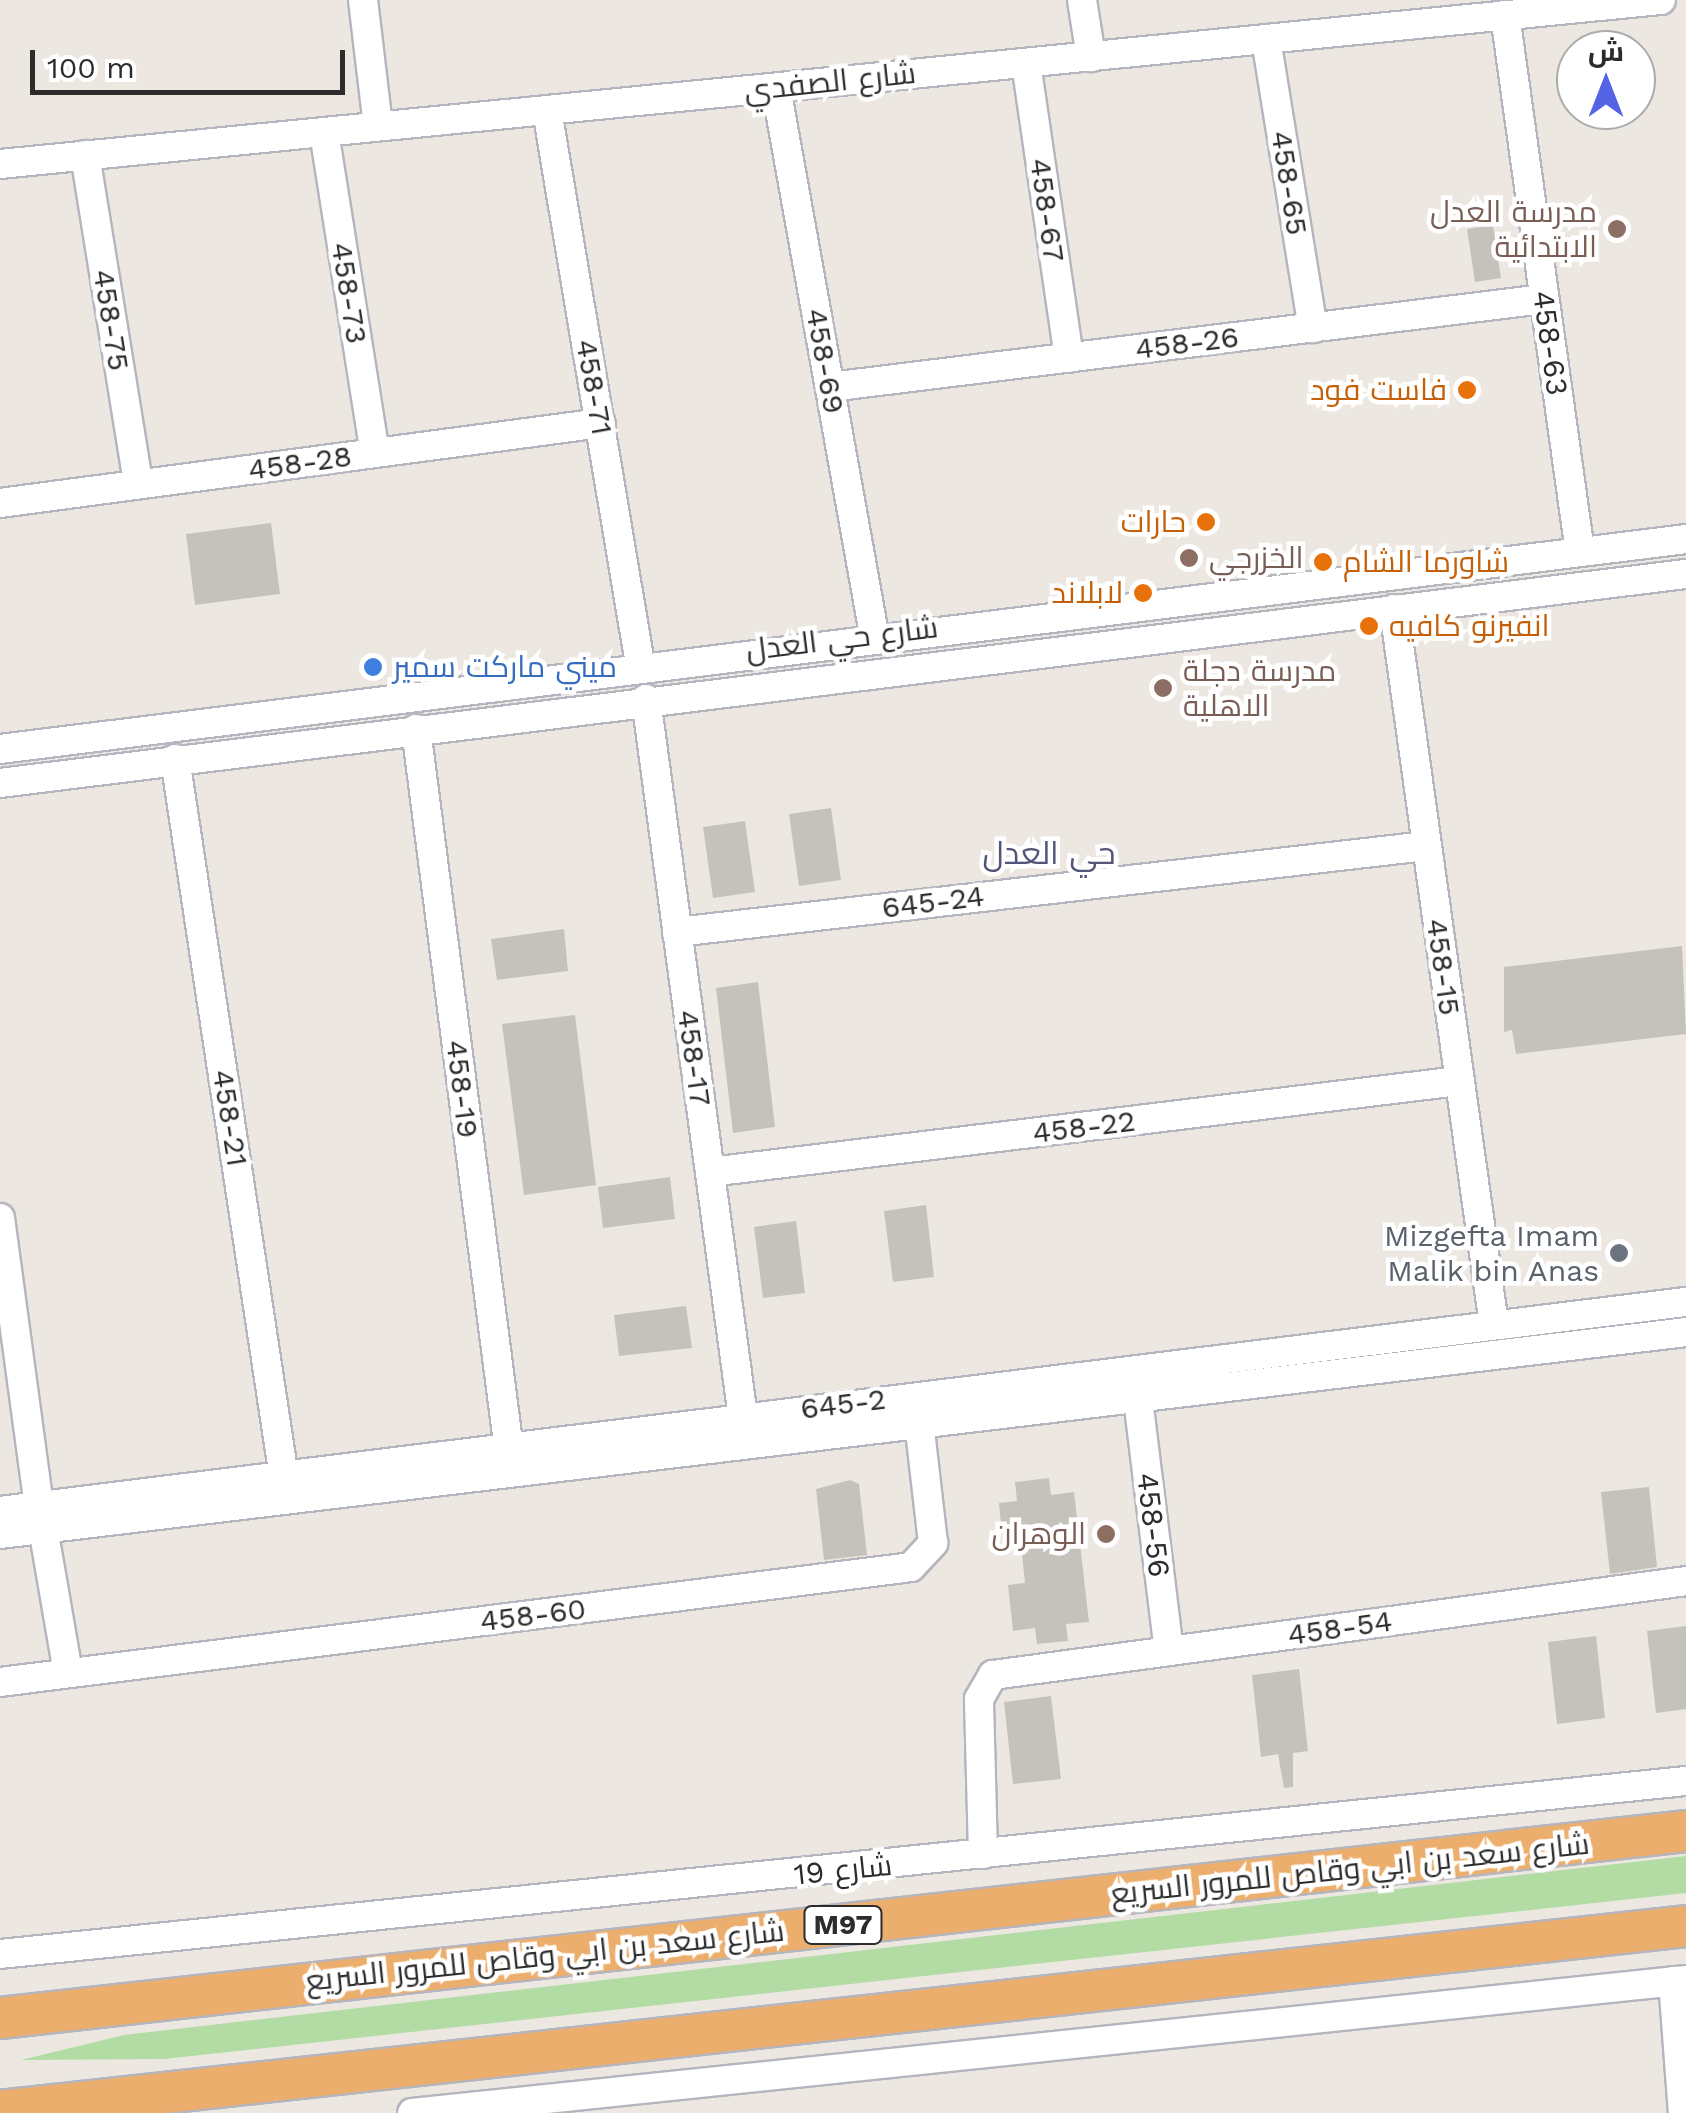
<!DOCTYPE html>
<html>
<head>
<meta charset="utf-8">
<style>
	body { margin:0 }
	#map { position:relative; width:1686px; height:2113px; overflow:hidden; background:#ece8e1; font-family:"Work Sans",Cairo,sans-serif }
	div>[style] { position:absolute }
	.green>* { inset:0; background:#b2dca4 }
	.building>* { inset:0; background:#c5c2bc }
	.roads { filter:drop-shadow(2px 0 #b4b5be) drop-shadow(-2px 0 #b4b5be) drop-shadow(0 2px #b4b5be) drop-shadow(0 -2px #b4b5be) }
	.minor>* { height:28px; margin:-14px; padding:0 14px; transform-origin:14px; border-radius:14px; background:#fff }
	.highway>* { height:40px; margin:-20px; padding:0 20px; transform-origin:20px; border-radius:20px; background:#ecae6c }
	.dots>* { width:28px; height:28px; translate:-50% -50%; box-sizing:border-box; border:5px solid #fff; border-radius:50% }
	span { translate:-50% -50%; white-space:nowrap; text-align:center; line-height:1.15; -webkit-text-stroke:9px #fff; paint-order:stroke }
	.shield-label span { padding:2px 8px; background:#fff; border:2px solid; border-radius:8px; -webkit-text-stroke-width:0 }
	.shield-label { font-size:28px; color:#2c2c2c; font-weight:700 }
	.street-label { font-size:30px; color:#2c2c2c }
	.education-label { font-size:30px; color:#785e54 }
	.right { translate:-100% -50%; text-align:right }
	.left { translate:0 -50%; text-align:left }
	.food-label { font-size:30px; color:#c56008 }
	.shop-label { font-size:30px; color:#366cbe }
	.worship-label { font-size:30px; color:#5b616d }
	.neighbourhood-label { font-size:32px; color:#525578 }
	.north { position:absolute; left:1556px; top:30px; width:100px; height:100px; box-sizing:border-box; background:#fff; border:2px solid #ababab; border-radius:50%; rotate:0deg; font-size:28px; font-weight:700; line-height:40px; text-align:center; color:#2c2c2c }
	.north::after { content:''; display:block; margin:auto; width:35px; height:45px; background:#5563e5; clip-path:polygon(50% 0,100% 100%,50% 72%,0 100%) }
	.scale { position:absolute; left:30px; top:50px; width:315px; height:45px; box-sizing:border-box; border:5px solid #2c2c2c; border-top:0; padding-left:12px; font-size:30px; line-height:35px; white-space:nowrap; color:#2c2c2c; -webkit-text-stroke:8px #fff; paint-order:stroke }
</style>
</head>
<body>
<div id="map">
	<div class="green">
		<div style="clip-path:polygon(1686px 1856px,1686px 1893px,164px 2059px,21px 2060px,124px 2035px)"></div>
	</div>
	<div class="building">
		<div style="clip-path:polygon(1493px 225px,1501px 278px,1475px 282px,1467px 229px)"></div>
		<div style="clip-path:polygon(271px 523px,280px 594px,195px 605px,186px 534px)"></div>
		<div style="clip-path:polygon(831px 808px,841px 880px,799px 886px,789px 814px)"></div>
		<div style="clip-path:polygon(745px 821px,755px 892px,713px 898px,703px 827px)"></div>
		<div style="clip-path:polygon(564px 929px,568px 971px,497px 980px,491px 939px)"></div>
		<div style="clip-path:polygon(1682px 946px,1686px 1034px,1516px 1054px,1512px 1030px,1504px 1032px,1504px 967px)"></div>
		<div style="clip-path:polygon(758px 982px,775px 1127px,733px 1133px,716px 988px)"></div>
		<div style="clip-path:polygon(575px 1015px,596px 1185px,524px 1195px,502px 1024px)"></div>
		<div style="clip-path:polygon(670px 1177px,675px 1219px,603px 1228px,598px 1187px)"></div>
		<div style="clip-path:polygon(926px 1205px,934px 1277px,893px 1282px,884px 1211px)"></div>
		<div style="clip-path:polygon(796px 1221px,805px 1293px,763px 1298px,754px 1227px)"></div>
		<div style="clip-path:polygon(686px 1306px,692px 1348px,619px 1356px,614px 1315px)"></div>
		<div style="clip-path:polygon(1049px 1478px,1051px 1495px,1074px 1492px,1089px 1622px,1066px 1624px,1068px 1641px,1037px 1644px,1035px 1628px,1013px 1631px,1008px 1585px,1025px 1583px,1021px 1544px,1003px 1546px,999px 1503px,1017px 1501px,1015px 1482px)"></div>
		<div style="clip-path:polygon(850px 1480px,859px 1484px,867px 1555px,824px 1560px,816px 1489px)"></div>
		<div style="clip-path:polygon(1649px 1487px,1657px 1567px,1610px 1574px,1601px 1492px)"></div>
		<div style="clip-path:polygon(1686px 1626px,1686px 1709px,1656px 1713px,1647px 1631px)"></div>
		<div style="clip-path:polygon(1596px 1636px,1605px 1718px,1557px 1724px,1548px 1642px)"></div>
		<div style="clip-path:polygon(1299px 1669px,1308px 1751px,1293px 1753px,1293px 1787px,1284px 1788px,1278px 1754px,1261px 1757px,1252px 1675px)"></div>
		<div style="clip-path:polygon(1051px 1696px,1061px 1779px,1013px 1784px,1004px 1702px)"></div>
	</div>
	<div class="roads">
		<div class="minor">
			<div style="left:363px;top:0;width:127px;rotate:83.2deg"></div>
			<div style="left:1082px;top:0;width:58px;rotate:81deg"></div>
			<div style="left:1505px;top:15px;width:542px;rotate:82.05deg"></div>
			<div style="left:1266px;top:39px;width:293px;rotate:80.8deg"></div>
			<div style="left:1026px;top:63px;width:298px;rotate:81.7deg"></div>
			<div style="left:776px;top:88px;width:555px;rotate:79.82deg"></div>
			<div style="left:547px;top:110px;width:562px;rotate:80.47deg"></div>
			<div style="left:324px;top:132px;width:325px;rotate:81deg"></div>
			<div style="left:85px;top:155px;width:333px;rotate:80.8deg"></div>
			<div style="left:0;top:164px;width:1669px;rotate:-5.64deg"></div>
			<div style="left:830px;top:387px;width:719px;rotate:-7.03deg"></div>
			<div style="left:0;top:503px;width:606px;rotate:-7.58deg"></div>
			<div style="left:1394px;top:609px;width:723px;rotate:82.05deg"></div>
			<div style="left:646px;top:699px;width:725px;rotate:82.31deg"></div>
			<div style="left:416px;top:729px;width:727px;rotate:82.65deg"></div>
			<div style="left:0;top:749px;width:1699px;rotate:-7.1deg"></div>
			<div style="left:175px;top:759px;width:726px;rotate:81.37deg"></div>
			<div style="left:0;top:783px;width:1699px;rotate:-7.07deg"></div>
			<div style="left:677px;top:932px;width:754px;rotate:-6.55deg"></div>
			<div style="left:710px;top:1172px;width:755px;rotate:-6.93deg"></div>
			<div style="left:0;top:1218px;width:291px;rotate:82.3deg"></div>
			<div style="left:1138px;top:1399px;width:254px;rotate:83deg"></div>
			<div style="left:0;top:1511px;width:1699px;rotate:-7.07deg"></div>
			<div style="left:43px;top:1528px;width:147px;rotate:80.2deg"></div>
			<div style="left:0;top:1534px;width:1698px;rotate:-6.83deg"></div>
			<div style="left:0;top:1682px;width:918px;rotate:-7.19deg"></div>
			<div style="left:911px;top:1567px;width:33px;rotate:-47deg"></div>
			<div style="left:933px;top:1543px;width:122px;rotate:-96.6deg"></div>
			<div style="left:983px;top:1854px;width:155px;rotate:-91.5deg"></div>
			<div style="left:979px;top:1699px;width:28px;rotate:-60deg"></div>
			<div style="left:993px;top:1675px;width:699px;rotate:-7.72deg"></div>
			<div style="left:0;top:1954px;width:1695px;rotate:-5.86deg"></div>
			<div style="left:1673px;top:1981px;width:132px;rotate:85.7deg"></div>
			<div style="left:412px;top:2113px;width:1281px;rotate:-5.96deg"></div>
		</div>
		<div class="highway">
			<div style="left:0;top:2018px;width:1696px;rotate:-6.33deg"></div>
			<div style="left:0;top:2111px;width:1696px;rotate:-6.26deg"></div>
		</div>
	</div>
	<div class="dots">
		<div style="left:1617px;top:229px;background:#8d6e63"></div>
		<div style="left:1467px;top:390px;background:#e8710a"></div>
		<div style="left:1206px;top:522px;background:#e8710a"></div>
		<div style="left:1189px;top:558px;background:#8d6e63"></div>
		<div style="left:1323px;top:562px;background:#e8710a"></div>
		<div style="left:1143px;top:593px;background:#e8710a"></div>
		<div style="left:1369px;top:626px;background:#e8710a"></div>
		<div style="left:373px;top:667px;background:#3f7fe0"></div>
		<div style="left:1163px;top:688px;background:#8d6e63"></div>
		<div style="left:1619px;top:1253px;background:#6b7280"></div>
		<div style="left:1106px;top:1534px;background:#8d6e63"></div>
	</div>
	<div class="shield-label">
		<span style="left:843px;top:1925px">M97</span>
	</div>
	<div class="street-label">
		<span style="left:830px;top:82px;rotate:-6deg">شارع الصفدي</span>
		<span style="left:1289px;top:183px;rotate:81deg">458-65</span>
		<span style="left:1047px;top:210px;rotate:82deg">458-67</span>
		<span style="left:349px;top:293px;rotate:81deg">458-73</span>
		<span style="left:111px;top:320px;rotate:81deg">458-75</span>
		<span style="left:1187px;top:343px;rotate:-7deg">458-26</span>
		<span style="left:1550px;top:343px;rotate:82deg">458-63</span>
		<span style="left:825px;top:361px;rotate:80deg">458-69</span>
		<span style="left:594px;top:387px;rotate:80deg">458-71</span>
		<span style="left:300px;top:463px;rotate:-8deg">458-28</span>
		<span style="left:842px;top:639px;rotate:-7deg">شارع حي العدل</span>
		<span style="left:933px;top:902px;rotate:-7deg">645-24</span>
		<span style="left:1443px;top:967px;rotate:82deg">458-15</span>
		<span style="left:694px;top:1058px;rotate:82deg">458-17</span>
		<span style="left:462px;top:1089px;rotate:83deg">458-19</span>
		<span style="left:230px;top:1118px;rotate:81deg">458-21</span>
		<span style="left:1084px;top:1127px;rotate:-7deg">458-22</span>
		<span style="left:843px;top:1404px;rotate:-7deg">645-2</span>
		<span style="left:1153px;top:1525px;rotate:83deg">458-56</span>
		<span style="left:533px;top:1615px;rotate:-7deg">458-60</span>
		<span style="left:1340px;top:1628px;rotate:-8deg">458-54</span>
		<span style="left:1350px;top:1869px;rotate:-6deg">شارع سعد بن ابي وقاص للمرور السريع</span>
		<span style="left:843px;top:1870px;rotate:-6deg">شارع 19</span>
		<span style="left:545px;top:1956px;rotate:-6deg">شارع سعد بن ابي وقاص للمرور السريع</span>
	</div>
	<div class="education-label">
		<span class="right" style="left:1597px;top:229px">مدرسة العدل<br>الابتدائية</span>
		<span class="left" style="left:1209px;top:558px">الخزرجي</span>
		<span class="left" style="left:1183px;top:688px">مدرسة دجلة<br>الاهلية</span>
		<span class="right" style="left:1086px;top:1534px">الوهران</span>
	</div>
	<div class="food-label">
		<span class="right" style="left:1447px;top:390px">فاست فود</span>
		<span class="right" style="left:1186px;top:522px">حارات</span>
		<span class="left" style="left:1343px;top:562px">شاورما الشام</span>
		<span class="right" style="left:1123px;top:593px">لابلاند</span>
		<span class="left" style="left:1389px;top:626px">انفيرنو كافيه</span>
	</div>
	<div class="shop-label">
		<span class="left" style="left:393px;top:667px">ميني ماركت سمير</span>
	</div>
	<div class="worship-label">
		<span class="right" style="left:1599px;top:1253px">Mizgefta Imam<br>Malik bin Anas</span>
	</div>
	<div class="neighbourhood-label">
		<span style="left:1049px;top:853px">حي العدل</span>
	</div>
	<div class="north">ش</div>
	<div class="scale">100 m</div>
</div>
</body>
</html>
